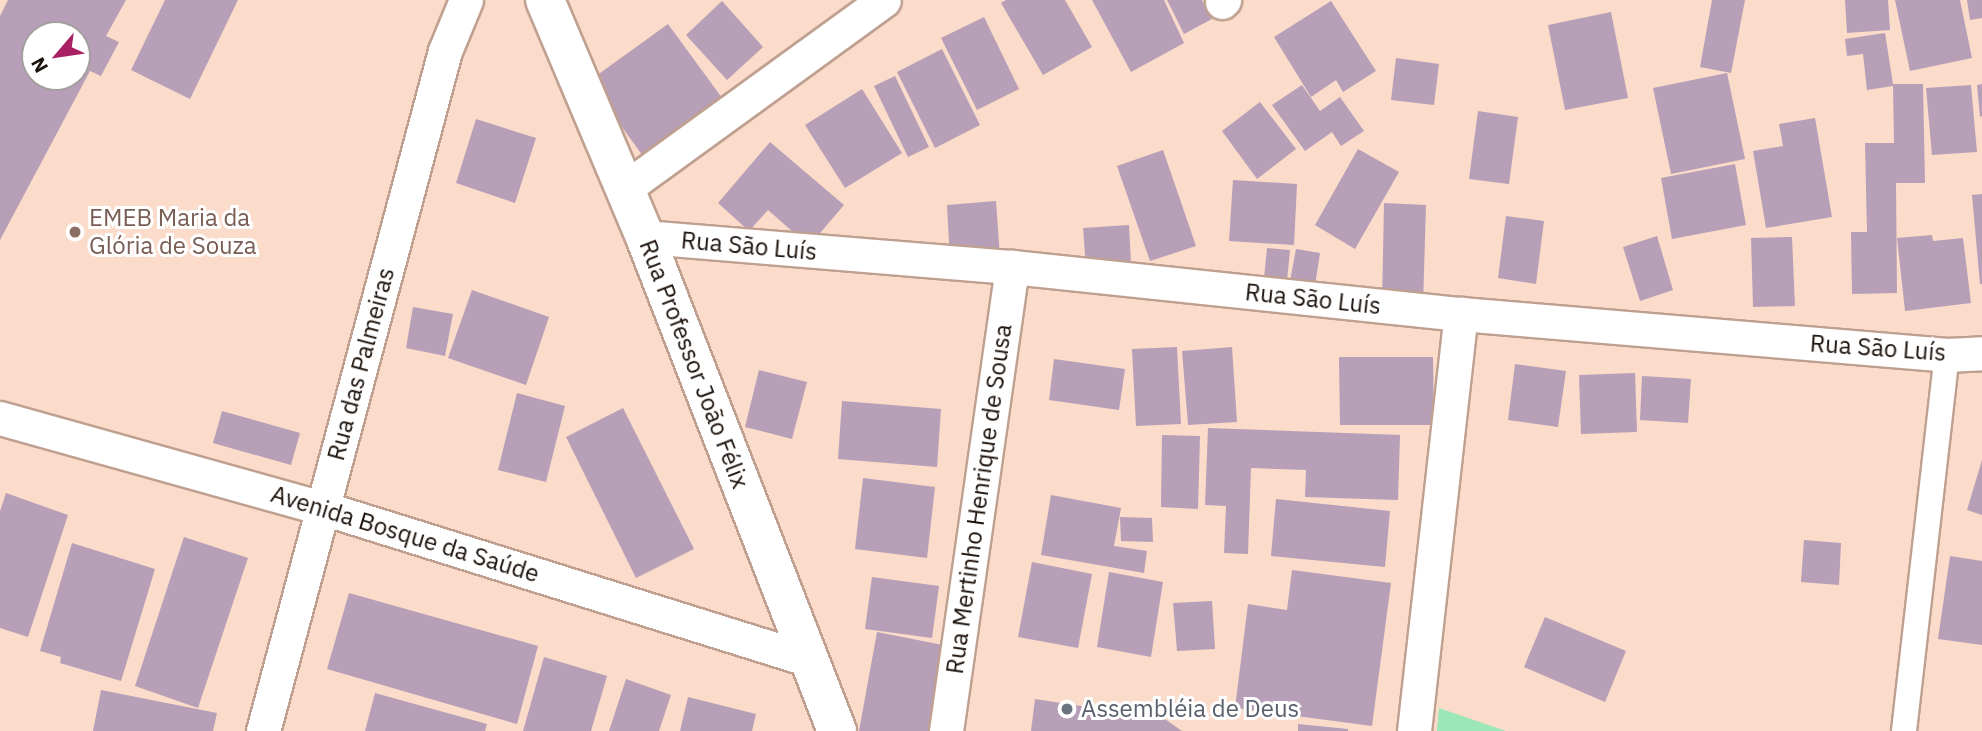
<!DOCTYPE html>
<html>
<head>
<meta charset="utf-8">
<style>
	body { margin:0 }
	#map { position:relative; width:1982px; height:731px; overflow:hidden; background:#fbdbca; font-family:"IBM Plex Sans",sans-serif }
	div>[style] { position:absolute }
	.green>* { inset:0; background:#9be7b8 }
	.building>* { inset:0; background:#b79fb7 }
	.roads { filter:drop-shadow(2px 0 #bfa090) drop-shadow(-2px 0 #bfa090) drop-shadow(0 2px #bfa090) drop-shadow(0 -2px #bfa090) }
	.pedestrian>* { height:24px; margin:-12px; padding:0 12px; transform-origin:12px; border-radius:12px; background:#fff }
	.minor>* { height:33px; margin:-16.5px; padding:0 16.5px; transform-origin:16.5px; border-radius:16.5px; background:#fff }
	.tertiary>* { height:38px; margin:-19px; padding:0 19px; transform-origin:19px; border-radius:19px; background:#fff }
	.dots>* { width:19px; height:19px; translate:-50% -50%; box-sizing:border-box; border:4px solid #fff; border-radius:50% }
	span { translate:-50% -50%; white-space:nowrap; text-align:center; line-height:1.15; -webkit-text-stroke:6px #fff; paint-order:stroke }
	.education-label { font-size:24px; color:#785e54 }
	.left { translate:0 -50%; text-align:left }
	.street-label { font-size:24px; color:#1b100a }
	.worship-label { font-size:24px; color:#5b616d }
	.north { position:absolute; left:21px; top:21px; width:70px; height:70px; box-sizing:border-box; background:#fff; border:2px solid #a49f9d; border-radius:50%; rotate:241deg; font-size:19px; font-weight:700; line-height:28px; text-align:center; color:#1b100a }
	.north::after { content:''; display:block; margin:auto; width:24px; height:32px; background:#aa2064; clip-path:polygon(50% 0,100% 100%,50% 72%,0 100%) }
</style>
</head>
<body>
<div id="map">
	<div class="green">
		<div style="clip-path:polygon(1439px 708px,1506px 731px,1437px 731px)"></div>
	</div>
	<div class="building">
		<div style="clip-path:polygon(evenodd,8px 0,126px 0,106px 36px,119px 42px,101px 76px,90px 71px,0 240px,0 16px,8px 0,35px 35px,77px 35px,77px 77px,35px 77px,35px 35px)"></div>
		<div style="clip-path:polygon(165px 0,238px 0,190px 99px,131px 70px)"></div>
		<div style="clip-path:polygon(1006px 0,1065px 0,1092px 47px,1043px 75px,1001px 3px)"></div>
		<div style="clip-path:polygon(1092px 0,1164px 0,1184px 43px,1131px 72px)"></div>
		<div style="clip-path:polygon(1167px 0,1202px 0,1212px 19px,1184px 34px)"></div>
		<div style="clip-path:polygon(1712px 0,1745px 0,1731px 73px,1700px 67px)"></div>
		<div style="clip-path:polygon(1845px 0,1888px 0,1890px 30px,1847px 33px)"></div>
		<div style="clip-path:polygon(1895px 0,1960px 0,1972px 58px,1910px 71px)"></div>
		<div style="clip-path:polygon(1967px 0,1982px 0,1982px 18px,1970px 20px)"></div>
		<div style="clip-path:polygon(722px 1px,763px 47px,727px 80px,686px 35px)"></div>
		<div style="clip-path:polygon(1331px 1px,1376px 71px,1343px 92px,1336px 80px,1311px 97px,1274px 37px)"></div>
		<div style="clip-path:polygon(1611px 12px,1628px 98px,1565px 110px,1548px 25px)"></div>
		<div style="clip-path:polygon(984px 17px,1019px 89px,977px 110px,941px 38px)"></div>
		<div style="clip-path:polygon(668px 24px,725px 102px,645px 159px,589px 81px)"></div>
		<div style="clip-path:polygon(1885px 33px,1893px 84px,1923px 84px,1925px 183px,1896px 183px,1897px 293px,1852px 294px,1851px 232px,1867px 232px,1865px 143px,1894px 143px,1893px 86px,1867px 90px,1863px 54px,1847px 56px,1845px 39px)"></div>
		<div style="clip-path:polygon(942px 49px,980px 125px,935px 148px,897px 72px)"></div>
		<div style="clip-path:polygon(1396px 58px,1439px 64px,1434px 105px,1391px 100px)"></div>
		<div style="clip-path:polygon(1727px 73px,1745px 159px,1671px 174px,1653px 88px)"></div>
		<div style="clip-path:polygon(895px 76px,929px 147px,908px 157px,874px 86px)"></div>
		<div style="clip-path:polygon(1982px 84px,1982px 116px,1980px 117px,1977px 85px)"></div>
		<div style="clip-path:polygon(1302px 85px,1320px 111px,1340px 97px,1364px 131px,1341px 146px,1332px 132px,1305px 151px,1272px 105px)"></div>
		<div style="clip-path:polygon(1971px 85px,1977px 152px,1932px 155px,1926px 88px)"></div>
		<div style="clip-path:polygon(862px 89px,902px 153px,845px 188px,805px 125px)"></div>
		<div style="clip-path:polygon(1260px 102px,1296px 149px,1257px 179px,1222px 131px)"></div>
		<div style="clip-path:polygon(1478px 111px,1518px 117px,1509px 184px,1469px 179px)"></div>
		<div style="clip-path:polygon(1815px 118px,1832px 217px,1766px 228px,1753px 151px,1783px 146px,1779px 124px)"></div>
		<div style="clip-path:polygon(476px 119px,536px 138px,515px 203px,456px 183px)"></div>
		<div style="clip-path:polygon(770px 142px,844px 205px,809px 246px,768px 210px,749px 231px,718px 203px)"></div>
		<div style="clip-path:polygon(1358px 149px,1399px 172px,1355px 249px,1315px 225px)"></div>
		<div style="clip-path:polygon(1163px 150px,1196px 246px,1150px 261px,1117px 166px)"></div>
		<div style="clip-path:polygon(1735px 164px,1746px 225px,1672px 239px,1661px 178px)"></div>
		<div style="clip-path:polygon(1233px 180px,1297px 184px,1294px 245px,1229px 241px)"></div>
		<div style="clip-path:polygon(1982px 194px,1982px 284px,1980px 284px,1972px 195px)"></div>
		<div style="clip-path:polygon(996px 201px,1000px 257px,950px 261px,947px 205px)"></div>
		<div style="clip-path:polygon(1384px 203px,1426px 205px,1423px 306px,1382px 304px)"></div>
		<div style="clip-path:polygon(1506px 216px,1544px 221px,1536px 284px,1498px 278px)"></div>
		<div style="clip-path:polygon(1129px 225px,1131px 263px,1086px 267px,1083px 228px)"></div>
		<div style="clip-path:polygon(1932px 235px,1933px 241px,1963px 238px,1971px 303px,1905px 311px,1897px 238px)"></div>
		<div style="clip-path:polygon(1657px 236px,1673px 290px,1640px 301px,1623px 247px)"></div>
		<div style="clip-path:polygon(1792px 237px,1795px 306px,1753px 307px,1751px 238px)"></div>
		<div style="clip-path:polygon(1267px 248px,1290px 250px,1287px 281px,1264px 278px)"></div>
		<div style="clip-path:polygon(1296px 249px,1320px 253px,1315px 285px,1290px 281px)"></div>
		<div style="clip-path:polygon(472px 290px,549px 317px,526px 385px,448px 358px)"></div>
		<div style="clip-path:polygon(413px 307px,453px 314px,445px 356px,406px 348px)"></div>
		<div style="clip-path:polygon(1177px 347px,1181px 424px,1136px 426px,1132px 349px)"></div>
		<div style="clip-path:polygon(1232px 347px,1237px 422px,1188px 425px,1182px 351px)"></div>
		<div style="clip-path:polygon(1339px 357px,1433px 357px,1434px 425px,1340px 425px)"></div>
		<div style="clip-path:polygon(1054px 359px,1125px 369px,1119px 410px,1049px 400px)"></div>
		<div style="clip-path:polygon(1515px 364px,1566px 371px,1558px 427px,1508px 420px)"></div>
		<div style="clip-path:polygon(759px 370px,807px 382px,792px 439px,745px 427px)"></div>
		<div style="clip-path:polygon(1635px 373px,1637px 432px,1581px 434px,1579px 375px)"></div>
		<div style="clip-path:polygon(1642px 376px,1691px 379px,1688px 423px,1640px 420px)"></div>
		<div style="clip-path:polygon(517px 393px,565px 406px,546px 482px,498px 470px)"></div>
		<div style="clip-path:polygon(842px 401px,941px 409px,937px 467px,838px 459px)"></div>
		<div style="clip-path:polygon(623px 408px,694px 549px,636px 578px,566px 437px)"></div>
		<div style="clip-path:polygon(222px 411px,300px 433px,291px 465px,213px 443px)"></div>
		<div style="clip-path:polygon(1208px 428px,1400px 435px,1398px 500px,1305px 497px,1306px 470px,1251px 468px,1248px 554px,1224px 553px,1226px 506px,1205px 505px)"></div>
		<div style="clip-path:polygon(1162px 435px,1200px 436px,1198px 509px,1161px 507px)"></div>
		<div style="clip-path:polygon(1982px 460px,1982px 515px,1967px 510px)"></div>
		<div style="clip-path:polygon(863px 478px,935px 487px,927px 558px,855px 549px)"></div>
		<div style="clip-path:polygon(6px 493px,68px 515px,28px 637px,0 628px,0 511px)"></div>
		<div style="clip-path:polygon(1051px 495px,1121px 508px,1114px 546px,1147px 551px,1144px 573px,1041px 555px)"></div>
		<div style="clip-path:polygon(1276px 499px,1390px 511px,1385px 567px,1271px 556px)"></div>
		<div style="clip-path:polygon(1120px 517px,1152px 518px,1153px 542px,1121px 541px)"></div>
		<div style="clip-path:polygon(184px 537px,248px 558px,198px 708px,135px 686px)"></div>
		<div style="clip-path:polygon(1804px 540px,1841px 543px,1839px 585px,1801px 582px)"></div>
		<div style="clip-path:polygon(72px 543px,155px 569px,121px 681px,60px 663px,61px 657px,40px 651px)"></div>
		<div style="clip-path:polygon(1950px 556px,1982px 561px,1982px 645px,1938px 639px)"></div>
		<div style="clip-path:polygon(1032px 562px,1092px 574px,1078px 648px,1018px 637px)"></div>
		<div style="clip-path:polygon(1292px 570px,1391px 583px,1372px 726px,1235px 708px,1248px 604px,1287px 610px)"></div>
		<div style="clip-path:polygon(1109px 572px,1163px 582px,1151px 657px,1097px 647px)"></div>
		<div style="clip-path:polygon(872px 577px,939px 586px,932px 638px,865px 629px)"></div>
		<div style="clip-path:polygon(349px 593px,538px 646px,517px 724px,327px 669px)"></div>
		<div style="clip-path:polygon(1212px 601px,1215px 649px,1177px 651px,1173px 603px)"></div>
		<div style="clip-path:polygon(1545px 617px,1626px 651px,1605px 702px,1524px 667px)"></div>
		<div style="clip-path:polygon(877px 632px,948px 646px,933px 731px,859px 731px)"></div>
		<div style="clip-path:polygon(544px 657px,607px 676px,591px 731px,523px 731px)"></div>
		<div style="clip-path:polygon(626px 679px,671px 695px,659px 731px,609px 731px)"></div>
		<div style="clip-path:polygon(101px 690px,217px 713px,213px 731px,93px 731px)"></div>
		<div style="clip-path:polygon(375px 693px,487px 724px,485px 731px,365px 731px)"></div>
		<div style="clip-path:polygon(688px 697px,756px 714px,752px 731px,680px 731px)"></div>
		<div style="clip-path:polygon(1035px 699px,1165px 719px,1182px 731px,1031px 731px)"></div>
		<div style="clip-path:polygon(1298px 724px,1348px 729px,1348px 731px,1298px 731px)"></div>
	</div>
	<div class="roads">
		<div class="pedestrian">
			<div style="left:1904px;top:731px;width:378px;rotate:-83.5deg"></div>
		</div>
		<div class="minor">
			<div style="left:1222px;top:2px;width:3px;rotate:-45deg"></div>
			<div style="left:624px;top:189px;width:321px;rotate:-36deg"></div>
			<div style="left:645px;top:237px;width:368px;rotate:4.7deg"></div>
			<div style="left:1012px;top:267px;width:451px;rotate:6deg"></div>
			<div style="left:1461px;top:314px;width:488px;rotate:4.8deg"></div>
			<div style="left:1947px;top:355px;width:35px;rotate:-3deg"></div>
			<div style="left:0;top:418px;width:335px;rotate:15.6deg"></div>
			<div style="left:323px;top:508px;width:507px;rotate:17.33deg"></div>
			<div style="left:263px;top:731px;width:704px;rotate:-75.02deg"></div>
			<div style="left:445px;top:51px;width:55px;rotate:-67.6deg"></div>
			<div style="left:946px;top:731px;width:469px;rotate:-81.9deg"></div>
			<div style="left:1414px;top:731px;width:420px;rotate:-83.6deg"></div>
		</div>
		<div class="tertiary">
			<div style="left:545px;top:0;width:257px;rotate:67.1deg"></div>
			<div style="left:645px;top:237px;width:530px;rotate:68.76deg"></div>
		</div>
	</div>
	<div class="dots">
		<div style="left:75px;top:232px;background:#8d6e63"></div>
		<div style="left:1067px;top:709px;background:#6b7280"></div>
	</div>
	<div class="education-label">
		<span class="left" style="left:89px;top:232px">EMEB Maria da<br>Glória de Souza</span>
	</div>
	<div class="street-label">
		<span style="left:749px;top:246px;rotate:5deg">Rua São Luís</span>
		<span style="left:1313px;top:299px;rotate:6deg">Rua São Luís</span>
		<span style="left:1878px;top:348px;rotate:4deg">Rua São Luís</span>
		<span style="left:361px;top:364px;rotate:-75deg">Rua das Palmeiras</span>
		<span style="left:694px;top:364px;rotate:69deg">Rua Professor João Félix</span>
		<span style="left:979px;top:499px;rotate:-82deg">Rua Mertinho Henrique de Sousa</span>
		<span style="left:405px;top:534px;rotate:17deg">Avenida Bosque da Saúde</span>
	</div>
	<div class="worship-label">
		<span class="left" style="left:1081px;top:709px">Assembléia de Deus</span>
	</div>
	<div class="north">N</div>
</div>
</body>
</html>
